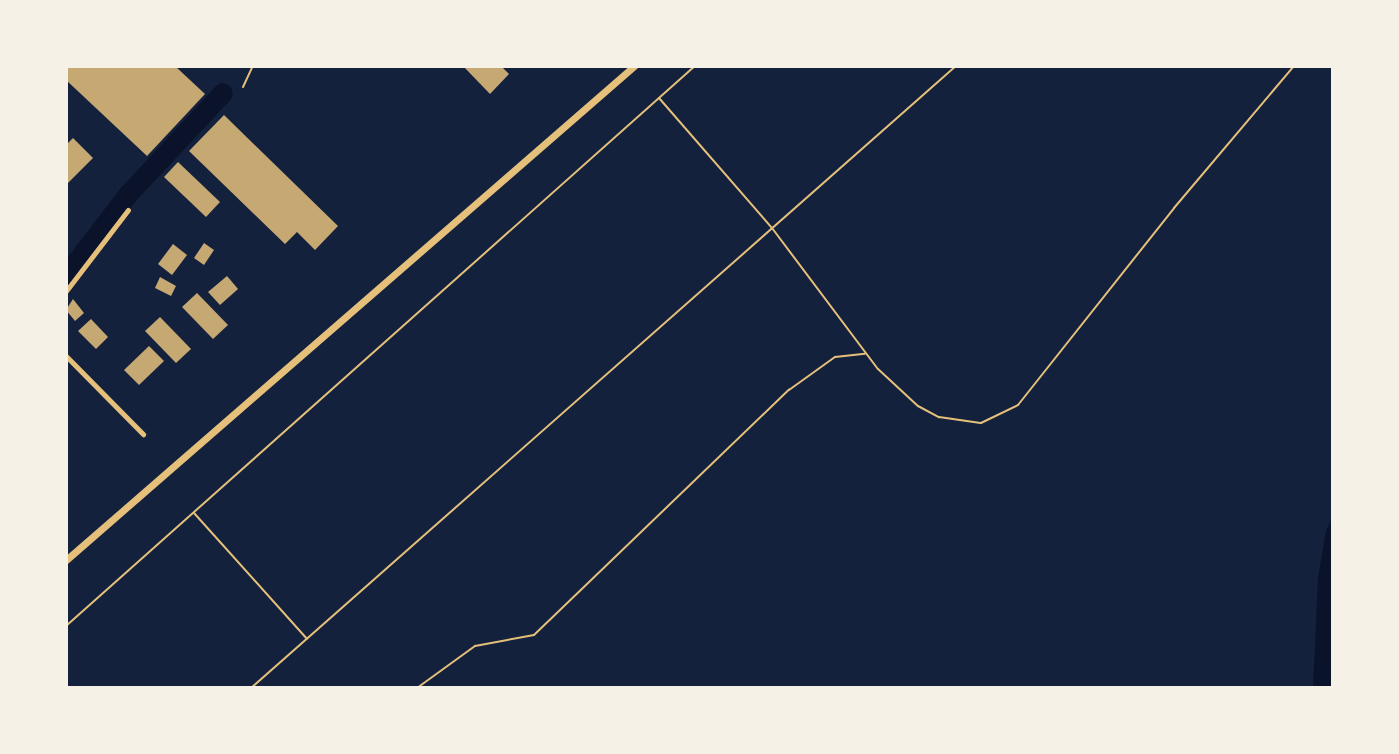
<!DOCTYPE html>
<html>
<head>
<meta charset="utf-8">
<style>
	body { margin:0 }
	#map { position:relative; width:1399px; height:754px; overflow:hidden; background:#14213d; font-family:"Source Sans 3",sans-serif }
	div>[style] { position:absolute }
	.water>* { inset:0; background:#0b132b }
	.river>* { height:20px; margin:-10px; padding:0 10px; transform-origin:10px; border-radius:10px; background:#0b132b }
	.building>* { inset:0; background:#c6a872 }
	.path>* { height:2px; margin:-1px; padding:0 1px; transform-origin:1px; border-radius:1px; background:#e5c07b }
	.service>* { height:2px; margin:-1px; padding:0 1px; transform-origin:1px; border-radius:1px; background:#e5c07b }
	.minor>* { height:5px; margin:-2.5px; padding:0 2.5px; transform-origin:2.5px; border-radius:2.5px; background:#e5c07b }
	.secondary>* { height:7px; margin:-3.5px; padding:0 3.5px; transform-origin:3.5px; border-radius:3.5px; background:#e5c07b }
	span { translate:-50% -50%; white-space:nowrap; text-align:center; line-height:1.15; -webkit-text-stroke:8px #f6f1e7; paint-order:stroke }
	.frame { position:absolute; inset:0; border:68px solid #f6f1e7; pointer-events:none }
</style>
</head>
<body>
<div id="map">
	<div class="water">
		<div style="clip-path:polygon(1333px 515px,1333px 688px,1313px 688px,1318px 577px,1326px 531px)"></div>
	</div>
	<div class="river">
		<div style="left:66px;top:276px;width:102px;rotate:-52.6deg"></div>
		<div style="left:128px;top:195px;width:139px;rotate:-47deg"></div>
	</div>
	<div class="building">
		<div style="clip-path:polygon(66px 66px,175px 66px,205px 94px,147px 156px,66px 80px)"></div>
		<div style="clip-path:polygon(463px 66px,501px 66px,509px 74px,490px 94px)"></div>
		<div style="clip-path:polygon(224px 115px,338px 226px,315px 250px,297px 232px,285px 244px,189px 151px)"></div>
		<div style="clip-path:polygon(73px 138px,93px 158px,66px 185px,66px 145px)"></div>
		<div style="clip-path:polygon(178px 162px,220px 202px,206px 217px,164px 177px)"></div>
		<div style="clip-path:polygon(204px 243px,214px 250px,204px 265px,194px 258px)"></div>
		<div style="clip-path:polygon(173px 244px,187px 255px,172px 275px,158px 264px)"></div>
		<div style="clip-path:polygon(227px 276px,238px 289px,220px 305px,208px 292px)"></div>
		<div style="clip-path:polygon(160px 277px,176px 286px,171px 296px,155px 288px)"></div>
		<div style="clip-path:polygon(197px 293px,228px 325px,213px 339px,182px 307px)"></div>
		<div style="clip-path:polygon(73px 299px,84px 313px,75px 321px,66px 310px)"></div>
		<div style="clip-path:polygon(160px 317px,191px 349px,176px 363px,145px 331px)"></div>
		<div style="clip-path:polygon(91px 319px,108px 337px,96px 349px,78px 331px)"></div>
		<div style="clip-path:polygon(149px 346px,164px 361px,139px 385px,124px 370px)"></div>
	</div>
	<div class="path">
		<div style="left:243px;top:87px;width:23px;rotate:-65deg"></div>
	</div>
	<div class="service">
		<div style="left:659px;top:98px;width:172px;rotate:49deg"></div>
		<div style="left:772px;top:228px;width:176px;rotate:53.1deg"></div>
		<div style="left:878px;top:369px;width:54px;rotate:42.8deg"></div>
		<div style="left:918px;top:406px;width:24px;rotate:28deg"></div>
		<div style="left:939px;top:417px;width:42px;rotate:8.1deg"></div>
		<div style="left:981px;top:423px;width:41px;rotate:-25.9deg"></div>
		<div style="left:1018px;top:405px;width:251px;rotate:-51.6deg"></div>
		<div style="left:1174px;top:208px;width:186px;rotate:-49.8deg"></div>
		<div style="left:194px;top:513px;width:169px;rotate:48.1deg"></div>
		<div style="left:66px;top:626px;width:842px;rotate:-41.68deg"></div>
		<div style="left:251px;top:688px;width:940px;rotate:-41.42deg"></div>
		<div style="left:417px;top:688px;width:72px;rotate:-35.9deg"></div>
		<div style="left:475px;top:646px;width:60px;rotate:-10.6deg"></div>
		<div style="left:534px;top:635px;width:354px;rotate:-43.9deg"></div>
		<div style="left:789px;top:390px;width:57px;rotate:-35.7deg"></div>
		<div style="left:835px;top:357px;width:30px;rotate:-6deg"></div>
	</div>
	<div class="minor">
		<div style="left:66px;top:291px;width:102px;rotate:-52.6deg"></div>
		<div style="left:66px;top:356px;width:110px;rotate:45.4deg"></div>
	</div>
	<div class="secondary">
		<div style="left:66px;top:560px;width:753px;rotate:-41.01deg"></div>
	</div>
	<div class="frame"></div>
</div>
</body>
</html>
